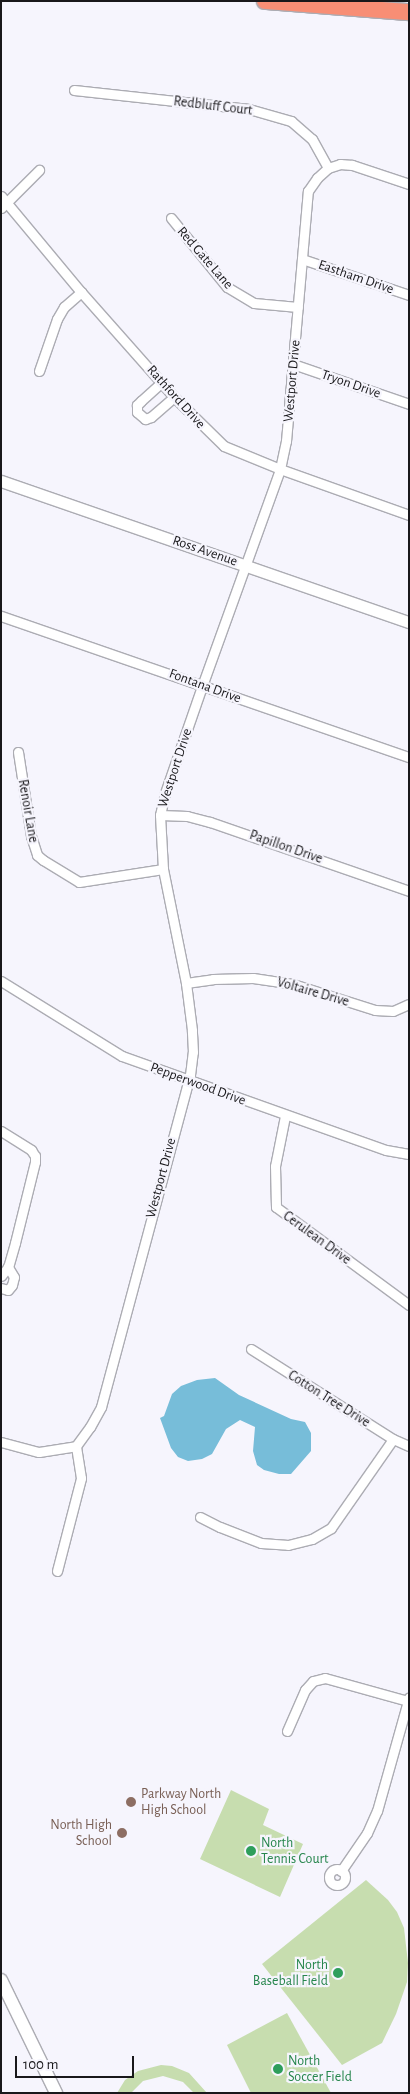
<!DOCTYPE html>
<html>
<head>
<meta charset="utf-8">
<style>
	body { margin:0 }
	#map { position:relative; width:410px; height:2094px; overflow:hidden; background:#f6f5fd; font-family:"Alegreya Sans",sans-serif }
	div>[style] { position:absolute }
	.green>* { inset:0; background:#c7ddaf }
	.water>* { inset:0; background:#77bdd9 }
	.roads { filter:drop-shadow(1px 0 #acacb3) drop-shadow(-1px 0 #acacb3) drop-shadow(0 1px #acacb3) drop-shadow(0 -1px #acacb3) }
	.minor>* { height:9px; margin:-4.5px; padding:0 4.5px; transform-origin:4.5px; border-radius:4.5px; background:#fff }
	.minor>.ring { margin:-4.5px; padding:0; box-sizing:content-box; background:none; border:9px solid #fff; border-radius:50% }
	.tertiary>* { height:11px; margin:-5.5px; padding:0 5.5px; transform-origin:5.5px; border-radius:5.5px; background:#fff }
	.secondary>* { height:12px; margin:-6px; padding:0 6px; transform-origin:6px; border-radius:6px; background:#fff }
	.motorway>* { height:16px; margin:-8px; padding:0 8px; transform-origin:8px; border-radius:8px; background:#f88e75 }
	.dots>* { width:14px; height:14px; translate:-50% -50%; box-sizing:border-box; border:2px solid #f6f5fd; border-radius:50% }
	span { translate:-50% -50%; white-space:nowrap; text-align:center; line-height:1.15; -webkit-text-stroke:4.5px #f6f5fd; paint-order:stroke }
	.street-label { font-size:14px; color:#19181b }
	.education-label { font-size:14px; color:#785e54 }
	.left { translate:0 -50%; text-align:left }
	.right { translate:-100% -50%; text-align:right }
	.leisure-label { font-size:14px; color:#27864d }
	.frame { position:absolute; inset:0; border:2px solid #19181b; pointer-events:none }
	.scale { position:absolute; left:15px; top:2056px; width:119px; height:22px; box-sizing:border-box; border:2px solid #19181b; border-top:0; padding-left:6px; font-size:15px; line-height:18px; white-space:nowrap; color:#19181b; -webkit-text-stroke:4px #f6f5fd; paint-order:stroke }
</style>
</head>
<body>
<div id="map">
	<div class="green">
		<div style="clip-path:polygon(231px 1790px,269px 1809px,263px 1825px,303px 1844px,280px 1897px,200px 1859px)"></div>
		<div style="clip-path:polygon(366px 1880px,388px 1900px,397px 1912px,404px 1928px,408px 1963px,407px 1982px,396px 2014px,382px 2043px,342px 2065px,262px 1964px)"></div>
		<div style="clip-path:polygon(287px 2013px,331px 2093px,251px 2093px,227px 2045px)"></div>
		<div style="clip-path:polygon(161px 2065px,172px 2066px,189px 2073px,207px 2093px,194px 2093px,183px 2082px,163px 2076px,143px 2081px,131px 2093px,117px 2093px,125px 2080px,138px 2071px)"></div>
	</div>
	<div class="water">
		<div style="clip-path:polygon(215px 1378px,239px 1395px,291px 1419px,305px 1422px,311px 1433px,311px 1451px,291px 1474px,279px 1474px,264px 1470px,257px 1465px,253px 1451px,255px 1427px,240px 1420px,226px 1429px,212px 1454px,202px 1459px,188px 1461px,178px 1457px,171px 1448px,160px 1418px,164px 1416px,172px 1394px,181px 1386px,197px 1380px)"></div>
	</div>
	<div class="roads">
		<div class="minor">
			<div style="left:74px;top:90px;width:176px;rotate:6.2deg"></div>
			<div style="left:249px;top:109px;width:44px;rotate:15.9deg"></div>
			<div style="left:291px;top:121px;width:28px;rotate:41deg"></div>
			<div style="left:312px;top:139px;width:33px;rotate:61deg"></div>
			<div style="left:1px;top:196px;width:125px;rotate:50.2deg"></div>
			<div style="left:81px;top:292px;width:140px;rotate:48.5deg"></div>
			<div style="left:174px;top:397px;width:70px;rotate:44.4deg"></div>
			<div style="left:224px;top:446px;width:61px;rotate:22.3deg"></div>
			<div style="left:280px;top:469px;width:137px;rotate:19.6deg"></div>
			<div style="left:1px;top:208px;width:54px;rotate:-45deg"></div>
			<div style="left:171px;top:218px;width:89px;rotate:50.9deg"></div>
			<div style="left:227px;top:287px;width:31px;rotate:31deg"></div>
			<div style="left:254px;top:303px;width:44px;rotate:5.2deg"></div>
			<div style="left:302px;top:259px;width:113px;rotate:18.6deg"></div>
			<div style="left:293px;top:364px;width:123px;rotate:19deg"></div>
			<div style="left:39px;top:371px;width:55px;rotate:-70.9deg"></div>
			<div style="left:57px;top:319px;width:14px;rotate:-60deg"></div>
			<div style="left:64px;top:307px;width:23px;rotate:-41deg"></div>
			<div style="left:162px;top:382px;width:28px;rotate:138deg"></div>
			<div style="left:141px;top:401px;width:6px;rotate:135deg"></div>
			<div style="left:137px;top:405px;width:7px;rotate:90deg"></div>
			<div style="left:137px;top:412px;width:11px;rotate:41deg"></div>
			<div style="left:145px;top:419px;width:6px;rotate:-18deg"></div>
			<div style="left:151px;top:417px;width:30px;rotate:-41deg"></div>
			<div style="left:1px;top:616px;width:432px;rotate:19.1deg"></div>
			<div style="left:18px;top:752px;width:85px;rotate:81.2deg"></div>
			<div style="left:31px;top:836px;width:20px;rotate:72deg"></div>
			<div style="left:37px;top:855px;width:8px;rotate:40deg"></div>
			<div style="left:43px;top:860px;width:42px;rotate:31.4deg"></div>
			<div style="left:79px;top:882px;width:85px;rotate:-8.8deg"></div>
			<div style="left:160px;top:815px;width:27px;rotate:2deg"></div>
			<div style="left:187px;top:816px;width:24px;rotate:15deg"></div>
			<div style="left:210px;top:822px;width:211px;rotate:19.1deg"></div>
			<div style="left:1px;top:981px;width:142px;rotate:31.8deg"></div>
			<div style="left:122px;top:1056px;width:280px;rotate:19.6deg"></div>
			<div style="left:386px;top:1150px;width:23px;rotate:10deg"></div>
			<div style="left:186px;top:983px;width:27px;rotate:-8deg"></div>
			<div style="left:213px;top:979px;width:40px;rotate:-1.4deg"></div>
			<div style="left:253px;top:978px;width:40px;rotate:8.5deg"></div>
			<div style="left:293px;top:984px;width:86px;rotate:17.6deg"></div>
			<div style="left:375px;top:1010px;width:18px;rotate:3deg"></div>
			<div style="left:393px;top:1011px;width:17px;rotate:-24deg"></div>
			<div style="left:285px;top:1116px;width:51px;rotate:101.3deg"></div>
			<div style="left:275px;top:1166px;width:41px;rotate:88.6deg"></div>
			<div style="left:276px;top:1207px;width:165px;rotate:36.4deg"></div>
			<div style="left:1px;top:1131px;width:36px;rotate:32deg"></div>
			<div style="left:31px;top:1150px;width:7px;rotate:56deg"></div>
			<div style="left:35px;top:1156px;width:6px;rotate:90deg"></div>
			<div style="left:35px;top:1162px;width:83px;rotate:103.9deg"></div>
			<div style="left:15px;top:1243px;width:25px;rotate:106deg"></div>
			<div style="left:8px;top:1267px;width:11px;rotate:128deg"></div>
			<div style="left:1px;top:1288px;width:7px;rotate:16deg"></div>
			<div style="left:8px;top:1290px;width:6px;rotate:-51deg"></div>
			<div style="left:12px;top:1285px;width:8px;rotate:-76deg"></div>
			<div style="left:14px;top:1277px;width:12px;rotate:-121deg"></div>
			<div style="left:251px;top:1349px;width:168px;rotate:32.4deg"></div>
			<div style="left:393px;top:1439px;width:17px;rotate:24deg"></div>
			<div style="left:1px;top:1442px;width:39px;rotate:15deg"></div>
			<div style="left:39px;top:1452px;width:37px;rotate:-9deg"></div>
			<div style="left:200px;top:1517px;width:22px;rotate:27deg"></div>
			<div style="left:220px;top:1527px;width:44px;rotate:21.3deg"></div>
			<div style="left:261px;top:1543px;width:27px;rotate:4deg"></div>
			<div style="left:288px;top:1545px;width:25px;rotate:-14deg"></div>
			<div style="left:312px;top:1539px;width:22px;rotate:-30deg"></div>
			<div style="left:331px;top:1528px;width:108px;rotate:-55.1deg"></div>
			<div style="left:57px;top:1571px;width:96px;rotate:-75.5deg"></div>
			<div style="left:81px;top:1478px;width:32px;rotate:-99deg"></div>
			<div style="left:76px;top:1446px;width:24px;rotate:-54deg"></div>
			<div style="left:90px;top:1427px;width:23px;rotate:-61deg"></div>
			<div style="left:101px;top:1407px;width:344px;rotate:-75deg"></div>
			<div style="left:190px;top:1075px;width:23px;rotate:-83deg"></div>
			<div style="left:193px;top:1052px;width:22px;rotate:-93deg"></div>
			<div style="left:192px;top:1030px;width:47px;rotate:-97.3deg"></div>
			<div style="left:186px;top:983px;width:116px;rotate:-101.4deg"></div>
			<div style="left:163px;top:869px;width:54px;rotate:-93.2deg"></div>
			<div style="left:160px;top:815px;width:23px;rotate:-77deg"></div>
			<div style="left:165px;top:793px;width:113px;rotate:-70.9deg"></div>
			<div style="left:202px;top:686px;width:231px;rotate:-70.2deg"></div>
			<div style="left:280px;top:469px;width:29px;rotate:-78deg"></div>
			<div style="left:286px;top:441px;width:251px;rotate:-85deg"></div>
			<div style="left:308px;top:191px;width:16px;rotate:-55deg"></div>
			<div style="left:317px;top:178px;width:15px;rotate:-42deg"></div>
			<div style="left:328px;top:168px;width:13px;rotate:-18deg"></div>
			<div style="left:340px;top:164px;width:12px;rotate:5deg"></div>
			<div style="left:352px;top:165px;width:60px;rotate:18.4deg"></div>
			<div style="left:287px;top:1731px;width:45px;rotate:-66.3deg"></div>
			<div style="left:305px;top:1690px;width:12px;rotate:-48deg"></div>
			<div style="left:313px;top:1681px;width:12px;rotate:-14deg"></div>
			<div style="left:325px;top:1678px;width:86px;rotate:15.5deg"></div>
			<div class="ring" style="left:329px;top:1869px;width:7px;height:7px"></div>
			<div style="left:341px;top:1871px;width:46px;rotate:-55.6deg"></div>
			<div style="left:367px;top:1833px;width:24px;rotate:-66deg"></div>
			<div style="left:377px;top:1811px;width:118px;rotate:-74.3deg"></div>
		</div>
		<div class="tertiary">
			<div style="left:1px;top:481px;width:432px;rotate:19.1deg"></div>
		</div>
		<div class="secondary">
			<div style="left:1px;top:1980px;width:126px;rotate:64deg"></div>
		</div>
		<div class="motorway">
			<div style="left:265px;top:1px;width:144px;rotate:4.4deg"></div>
		</div>
	</div>
	<div class="dots">
		<div style="left:131px;top:1802px;background:#8d6e63"></div>
		<div style="left:122px;top:1833px;background:#8d6e63"></div>
		<div style="left:251px;top:1851px;background:#2e9e5b"></div>
		<div style="left:338px;top:1973px;background:#2e9e5b"></div>
		<div style="left:278px;top:2069px;background:#2e9e5b"></div>
	</div>
	<div class="street-label">
		<span style="left:213px;top:106px;rotate:7deg">Redbluff Court</span>
		<span style="left:205px;top:258px;rotate:49deg">Red Gate Lane</span>
		<span style="left:356px;top:277px;rotate:19deg">Eastham Drive</span>
		<span style="left:292px;top:381px;rotate:-85deg">Westport Drive</span>
		<span style="left:351px;top:384px;rotate:19deg">Tryon Drive</span>
		<span style="left:176px;top:397px;rotate:48deg">Rathford Drive</span>
		<span style="left:205px;top:551px;rotate:19deg">Ross Avenue</span>
		<span style="left:205px;top:686px;rotate:20deg">Fontana Drive</span>
		<span style="left:175px;top:768px;rotate:-72deg">Westport Drive</span>
		<span style="left:28px;top:811px;rotate:80deg">Renoir Lane</span>
		<span style="left:286px;top:847px;rotate:19deg">Papillon Drive</span>
		<span style="left:313px;top:992px;rotate:16deg">Voltaire Drive</span>
		<span style="left:198px;top:1084px;rotate:20deg">Pepperwood Drive</span>
		<span style="left:161px;top:1178px;rotate:-75deg">Westport Drive</span>
		<span style="left:317px;top:1238px;rotate:36deg">Cerulean Drive</span>
		<span style="left:329px;top:1399px;rotate:32deg">Cotton Tree Drive</span>
	</div>
	<div class="education-label">
		<span class="left" style="left:141px;top:1802px">Parkway North<br>High School</span>
		<span class="right" style="left:112px;top:1833px">North High<br>School</span>
	</div>
	<div class="leisure-label">
		<span class="left" style="left:261px;top:1851px">North<br>Tennis Court</span>
		<span class="right" style="left:328px;top:1973px">North<br>Baseball Field</span>
		<span class="left" style="left:288px;top:2069px">North<br>Soccer Field</span>
	</div>
	<div class="frame"></div>
	<div class="scale">100 m</div>
</div>
</body>
</html>
